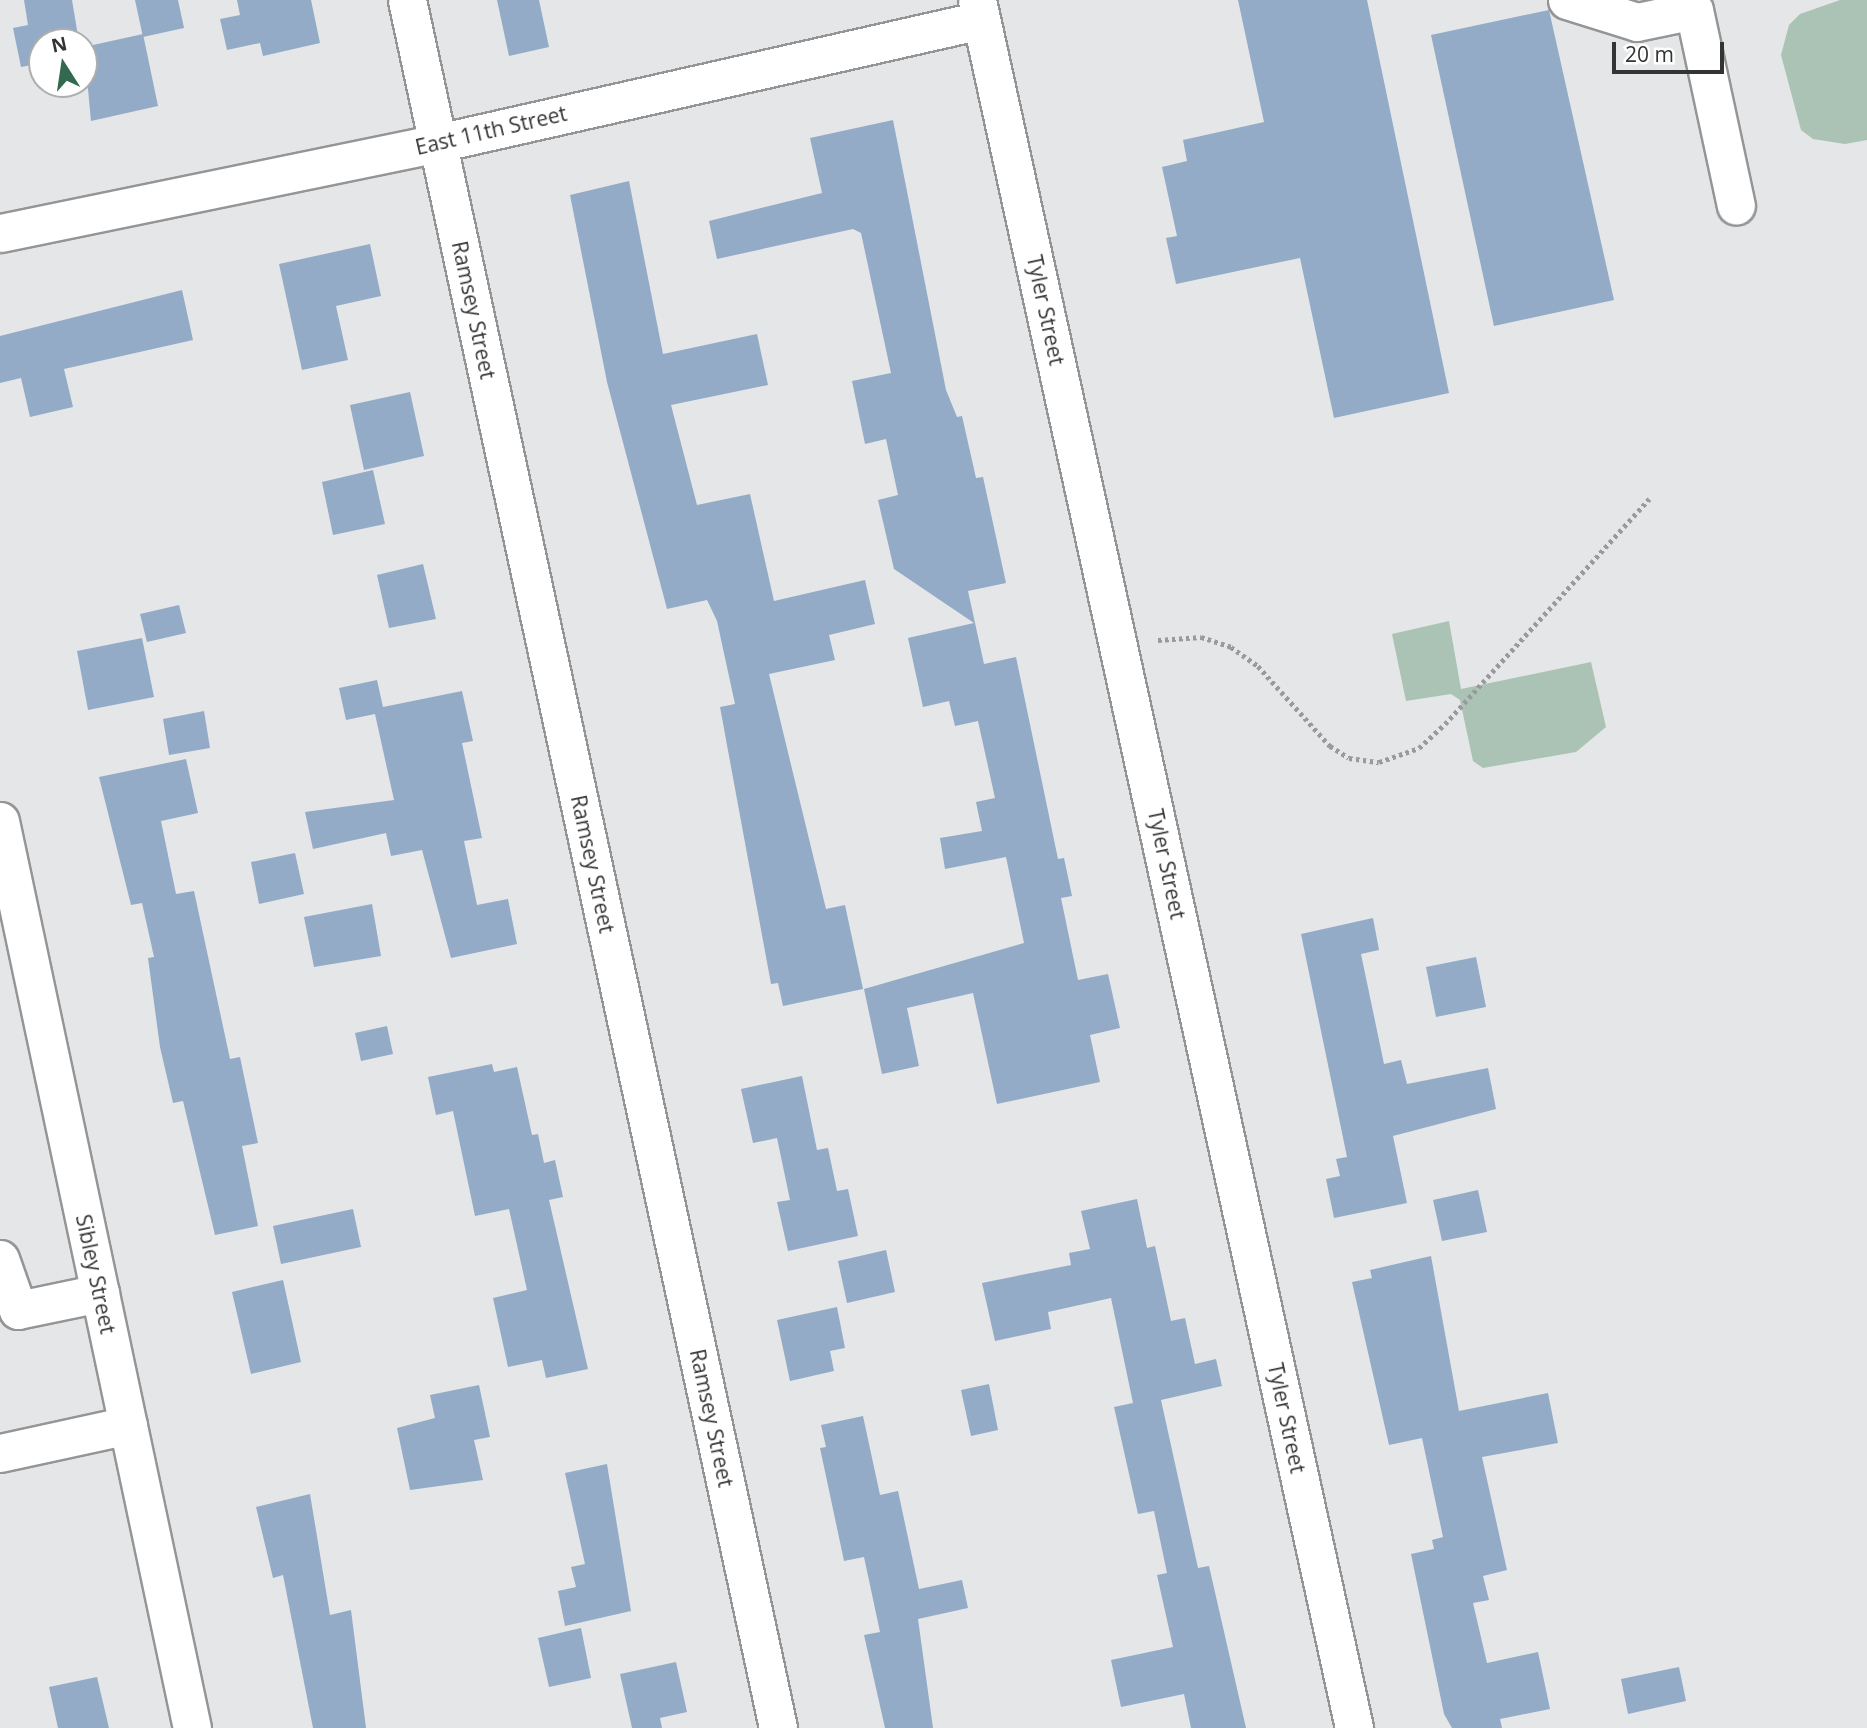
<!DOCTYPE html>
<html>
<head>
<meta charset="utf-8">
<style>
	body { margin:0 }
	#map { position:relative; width:1867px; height:1728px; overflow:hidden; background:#e5e6e8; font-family:"Open Sans",sans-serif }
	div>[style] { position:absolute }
	.green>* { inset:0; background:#abc3b5 }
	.building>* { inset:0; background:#93abc7 }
	.path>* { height:4.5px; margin-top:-2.25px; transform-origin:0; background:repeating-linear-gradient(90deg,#999a9b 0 3.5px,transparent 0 7px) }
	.roads { filter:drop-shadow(2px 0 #949596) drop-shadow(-2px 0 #949596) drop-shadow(0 2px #949596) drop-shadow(0 -2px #949596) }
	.minor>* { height:37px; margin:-18.5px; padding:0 18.5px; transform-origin:18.5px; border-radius:18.5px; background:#fff }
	span { translate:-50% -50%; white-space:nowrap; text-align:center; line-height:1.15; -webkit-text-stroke:5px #fff; paint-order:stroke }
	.street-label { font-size:21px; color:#333434 }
	.north { position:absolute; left:28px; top:28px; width:70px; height:70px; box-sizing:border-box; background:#fff; border:2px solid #adaeae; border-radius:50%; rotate:348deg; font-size:19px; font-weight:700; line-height:28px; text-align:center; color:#333434 }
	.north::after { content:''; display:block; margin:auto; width:24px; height:32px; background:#33694f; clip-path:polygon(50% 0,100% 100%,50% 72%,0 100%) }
	.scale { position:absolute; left:1612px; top:42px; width:112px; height:32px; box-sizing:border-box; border:4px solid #333434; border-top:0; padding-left:9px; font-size:21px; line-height:24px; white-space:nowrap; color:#333434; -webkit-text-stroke:5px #fff; paint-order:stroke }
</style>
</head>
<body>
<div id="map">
	<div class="green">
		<div style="clip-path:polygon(1840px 0,1867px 0,1867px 140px,1845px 144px,1813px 139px,1801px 130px,1781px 55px,1789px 25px,1800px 14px)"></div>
		<div style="clip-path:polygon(1449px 621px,1461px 689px,1591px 662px,1606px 727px,1576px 752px,1483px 768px,1473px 761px,1460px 700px,1451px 694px,1406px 701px,1392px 634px)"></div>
	</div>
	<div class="building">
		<div style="clip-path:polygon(24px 0,72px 0,79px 42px,42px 42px,42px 63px,21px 67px,13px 28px,28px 25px)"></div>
		<div style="clip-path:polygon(135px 0,178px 0,184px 28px,143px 37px)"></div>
		<div style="clip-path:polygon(237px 0,311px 0,320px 43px,263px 56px,260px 43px,227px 50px,220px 19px,240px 15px)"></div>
		<div style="clip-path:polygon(497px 0,539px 0,549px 47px,509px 56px)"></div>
		<div style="clip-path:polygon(1238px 0,1367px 0,1449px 393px,1334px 418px,1300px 258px,1176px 284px,1166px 238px,1177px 236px,1162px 167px,1187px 161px,1183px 140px,1264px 122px)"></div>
		<div style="clip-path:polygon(1549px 10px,1614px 300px,1494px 326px,1431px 35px)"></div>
		<div style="clip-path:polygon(143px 34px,158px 106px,91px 121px,84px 47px)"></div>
		<div style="clip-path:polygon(893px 120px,946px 390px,957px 417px,962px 416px,976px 478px,983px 477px,1006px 583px,968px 591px,984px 664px,1016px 657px,1058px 859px,1064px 858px,1072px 896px,1061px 898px,1078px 980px,1108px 974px,1120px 1028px,1090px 1035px,1100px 1082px,997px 1104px,973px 993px,907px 1008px,919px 1066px,882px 1074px,864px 989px,1024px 943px,1006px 857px,945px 869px,940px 838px,982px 831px,976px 802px,995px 798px,978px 721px,955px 726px,949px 701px,923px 707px,908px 638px,974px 623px,894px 569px,878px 500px,898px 495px,886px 439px,865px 444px,852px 381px,891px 373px,861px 233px,853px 229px,717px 259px,709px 221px,822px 193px,810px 138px)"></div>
		<div style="clip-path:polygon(629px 181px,663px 354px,757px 334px,768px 385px,671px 405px,697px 505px,750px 494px,774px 601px,865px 580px,875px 624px,829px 635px,835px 660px,769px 674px,826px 909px,845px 905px,863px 989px,783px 1006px,778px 983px,771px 984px,720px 707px,735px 704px,717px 621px,707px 600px,667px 609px,607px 382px,570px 195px)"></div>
		<div style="clip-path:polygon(370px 244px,381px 296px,336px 306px,348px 360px,302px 370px,279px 264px)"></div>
		<div style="clip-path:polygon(182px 290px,193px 340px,64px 369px,73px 407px,30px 417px,21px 378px,0 383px,0 336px)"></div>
		<div style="clip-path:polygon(410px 392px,424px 456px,364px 470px,350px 405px)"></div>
		<div style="clip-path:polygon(373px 470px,385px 524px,333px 535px,322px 482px)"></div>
		<div style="clip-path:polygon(423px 564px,436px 619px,389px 628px,377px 575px)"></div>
		<div style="clip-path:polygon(179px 605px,186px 633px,147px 642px,140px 614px)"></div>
		<div style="clip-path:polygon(142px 638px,154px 697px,88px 710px,77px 651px)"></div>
		<div style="clip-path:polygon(377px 680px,383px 707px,462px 691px,473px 741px,462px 743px,482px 838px,464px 841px,477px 905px,508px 899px,517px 944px,451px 958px,422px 850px,391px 856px,386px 833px,313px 849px,305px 812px,394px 800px,375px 714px,346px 720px,339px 688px)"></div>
		<div style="clip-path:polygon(204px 711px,210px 748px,169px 755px,163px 719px)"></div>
		<div style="clip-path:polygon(186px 759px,198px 813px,161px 821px,176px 894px,194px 891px,230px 1059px,240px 1057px,258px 1143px,242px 1146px,258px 1226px,215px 1235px,183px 1101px,173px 1103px,160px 1047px,148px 958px,154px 957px,142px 903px,131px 905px,99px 777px)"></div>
		<div style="clip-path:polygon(295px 853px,304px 894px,259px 904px,251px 862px)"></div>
		<div style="clip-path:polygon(372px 904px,381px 956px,314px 967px,304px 917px)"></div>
		<div style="clip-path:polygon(1373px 918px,1379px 950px,1361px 954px,1384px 1064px,1401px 1060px,1407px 1084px,1488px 1068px,1496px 1109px,1393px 1136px,1407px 1203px,1334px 1218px,1326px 1179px,1340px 1176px,1336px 1159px,1347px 1157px,1301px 934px)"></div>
		<div style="clip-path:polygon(1476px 957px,1486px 1007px,1436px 1017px,1426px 967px)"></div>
		<div style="clip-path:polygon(387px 1026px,393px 1054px,361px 1061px,355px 1033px)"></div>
		<div style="clip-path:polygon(492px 1064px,494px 1072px,517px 1067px,532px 1135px,538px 1134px,544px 1163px,555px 1160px,563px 1197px,549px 1200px,588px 1369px,546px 1378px,542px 1360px,508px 1367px,493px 1298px,527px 1290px,509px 1209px,475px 1216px,453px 1111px,436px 1115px,428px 1077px)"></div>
		<div style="clip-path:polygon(802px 1076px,817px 1150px,828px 1148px,837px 1191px,848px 1189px,858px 1236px,788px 1251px,777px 1202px,790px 1200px,777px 1138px,753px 1143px,741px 1089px)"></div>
		<div style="clip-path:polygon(1478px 1190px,1487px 1232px,1442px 1241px,1433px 1200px)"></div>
		<div style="clip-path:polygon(1137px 1199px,1147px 1248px,1155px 1246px,1171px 1321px,1185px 1318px,1195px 1364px,1216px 1359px,1222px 1386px,1161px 1400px,1198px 1568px,1209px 1566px,1246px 1728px,1191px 1728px,1184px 1694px,1121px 1707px,1111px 1660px,1173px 1647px,1157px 1575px,1167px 1573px,1154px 1511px,1138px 1514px,1114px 1407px,1133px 1403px,1111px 1298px,1048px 1312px,1051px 1329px,995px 1341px,982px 1283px,1071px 1265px,1069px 1253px,1090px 1249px,1081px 1211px)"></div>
		<div style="clip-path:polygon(353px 1209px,361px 1247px,281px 1264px,273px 1226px)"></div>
		<div style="clip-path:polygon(886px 1250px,895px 1292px,847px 1303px,838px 1261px)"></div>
		<div style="clip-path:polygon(1431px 1256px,1459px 1411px,1548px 1393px,1558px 1443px,1482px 1457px,1507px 1570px,1483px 1576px,1489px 1600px,1473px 1603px,1487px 1663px,1538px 1652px,1550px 1709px,1500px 1719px,1502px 1728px,1452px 1728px,1444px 1714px,1411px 1554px,1434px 1549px,1432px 1540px,1443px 1537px,1422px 1438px,1389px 1445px,1352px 1282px,1372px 1278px,1370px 1270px)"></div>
		<div style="clip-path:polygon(283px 1280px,301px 1362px,251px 1374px,232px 1292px)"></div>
		<div style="clip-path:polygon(837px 1307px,845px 1348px,830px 1351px,834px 1371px,790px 1381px,777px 1320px)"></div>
		<div style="clip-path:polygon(989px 1384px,998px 1430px,971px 1436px,961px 1390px)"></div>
		<div style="clip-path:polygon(479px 1385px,490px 1437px,474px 1440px,483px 1480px,410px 1490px,397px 1428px,435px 1418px,430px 1395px)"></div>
		<div style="clip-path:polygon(863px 1416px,880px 1495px,898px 1491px,919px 1589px,962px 1580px,968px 1608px,918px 1619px,933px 1728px,885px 1728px,864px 1635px,880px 1632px,864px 1557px,844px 1561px,820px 1448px,826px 1447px,821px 1425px)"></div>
		<div style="clip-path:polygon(607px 1464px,631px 1611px,565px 1626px,558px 1591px,576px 1587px,571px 1567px,585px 1564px,565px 1473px)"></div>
		<div style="clip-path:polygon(310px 1494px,330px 1615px,351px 1610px,366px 1728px,313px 1728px,283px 1575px,273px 1578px,256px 1507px)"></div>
		<div style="clip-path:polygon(581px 1628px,591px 1678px,549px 1687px,538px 1638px)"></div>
		<div style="clip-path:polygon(676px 1662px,687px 1712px,660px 1718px,662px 1728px,632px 1728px,620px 1674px)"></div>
		<div style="clip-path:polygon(1679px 1667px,1686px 1701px,1628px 1714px,1621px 1679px)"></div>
		<div style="clip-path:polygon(97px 1677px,109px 1728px,58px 1728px,49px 1687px)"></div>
	</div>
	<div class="path">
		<div style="left:1158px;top:640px;width:43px;rotate:-4deg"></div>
		<div style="left:1201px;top:637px;width:32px;rotate:18deg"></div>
		<div style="left:1231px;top:647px;width:33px;rotate:35deg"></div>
		<div style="left:1258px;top:666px;width:108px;rotate:48deg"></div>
		<div style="left:1330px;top:746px;width:22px;rotate:32deg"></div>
		<div style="left:1349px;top:758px;width:30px;rotate:8deg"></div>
		<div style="left:1379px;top:762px;width:42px;rotate:-19.3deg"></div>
		<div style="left:1419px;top:748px;width:35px;rotate:-43deg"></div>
		<div style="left:1445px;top:724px;width:304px;rotate:-47.8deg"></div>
	</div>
	<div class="roads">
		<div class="minor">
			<div style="left:407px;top:0;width:1767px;rotate:77.88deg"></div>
			<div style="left:977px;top:0;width:1769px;rotate:77.69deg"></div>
			<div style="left:1567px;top:0;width:73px;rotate:17.4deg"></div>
			<div style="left:1637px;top:22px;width:58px;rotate:-11.9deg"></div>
			<div style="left:1694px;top:10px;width:200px;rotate:77.9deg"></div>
			<div style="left:0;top:233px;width:447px;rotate:-11.6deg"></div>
			<div style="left:438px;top:143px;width:557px;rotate:-12.76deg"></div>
			<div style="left:0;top:821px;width:927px;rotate:78.05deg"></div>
			<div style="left:0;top:1259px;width:54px;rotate:70.6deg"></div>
			<div style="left:18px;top:1310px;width:84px;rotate:-11.7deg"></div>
			<div style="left:0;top:1453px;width:131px;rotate:-12.3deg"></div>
		</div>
	</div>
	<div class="street-label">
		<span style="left:491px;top:130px;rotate:-13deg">East 11th Street</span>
		<span style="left:474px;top:310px;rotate:78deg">Ramsey Street</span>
		<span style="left:1046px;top:310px;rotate:78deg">Tyler Street</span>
		<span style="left:593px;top:864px;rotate:78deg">Ramsey Street</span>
		<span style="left:1167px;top:864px;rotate:78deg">Tyler Street</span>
		<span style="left:96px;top:1274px;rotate:78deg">Sibley Street</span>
		<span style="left:712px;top:1418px;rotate:78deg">Ramsey Street</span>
		<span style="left:1287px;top:1418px;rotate:78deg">Tyler Street</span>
	</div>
	<div class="north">N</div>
	<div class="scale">20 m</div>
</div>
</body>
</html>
